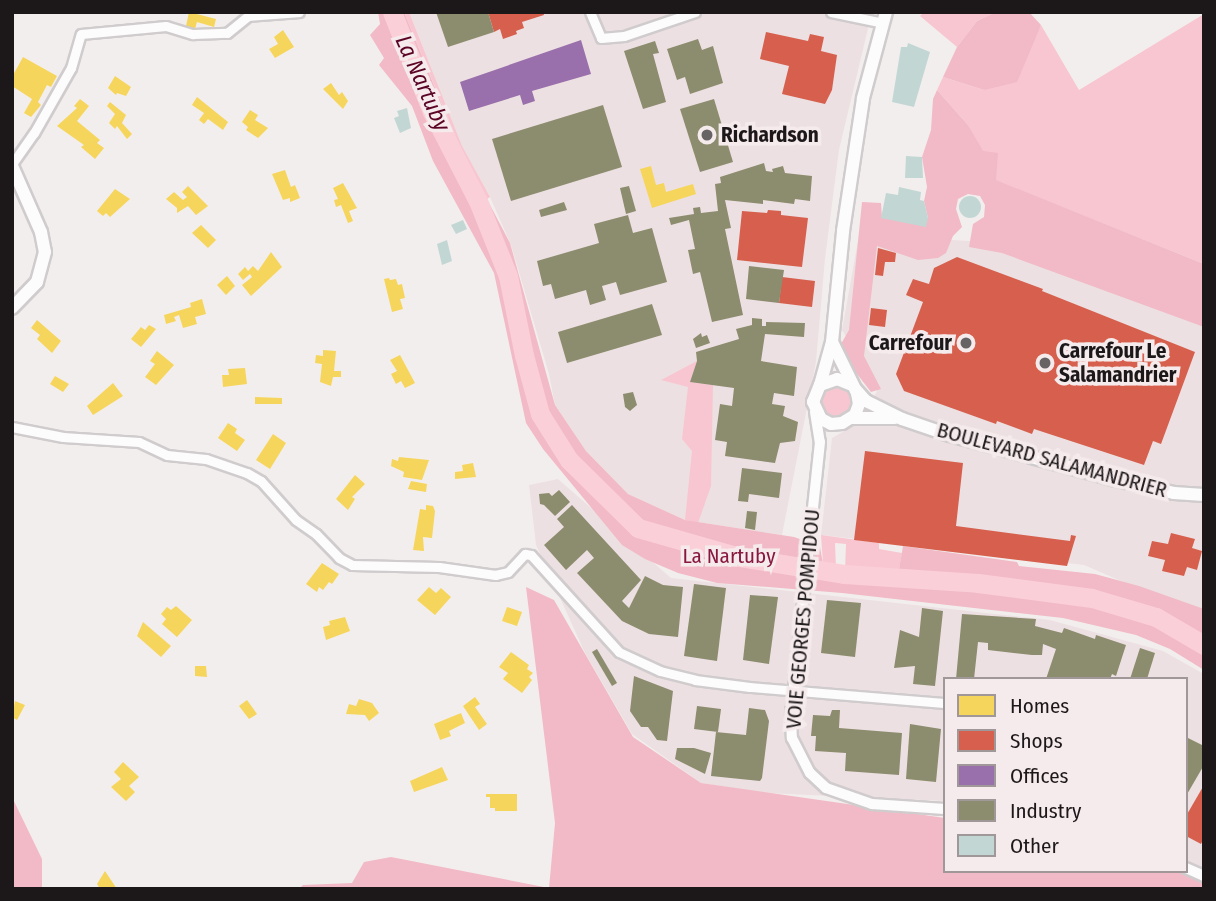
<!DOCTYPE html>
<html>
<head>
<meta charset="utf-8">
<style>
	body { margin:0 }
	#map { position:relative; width:1216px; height:901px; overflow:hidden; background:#f3eeee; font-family:"Fira Sans Condensed",sans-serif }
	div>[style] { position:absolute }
	.built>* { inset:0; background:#ede0e2 }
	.green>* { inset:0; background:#f8c6d0 }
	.round { border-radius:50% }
	.forest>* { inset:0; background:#f1bac6 }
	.homes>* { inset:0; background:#f6d55c }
	.shops>* { inset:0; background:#d6604d }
	.offices>* { inset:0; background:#9970ab }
	.industry>* { inset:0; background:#8c8c6e }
	.river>* { height:19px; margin:-9.5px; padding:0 9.5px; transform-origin:9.5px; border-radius:9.5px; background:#fbcfd7 }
	.building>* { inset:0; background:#c2d7d4 }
	.roads { filter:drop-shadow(2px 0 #d0cccd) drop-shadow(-2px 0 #d0cccd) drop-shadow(0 2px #d0cccd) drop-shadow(0 -2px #d0cccd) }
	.minor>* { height:9px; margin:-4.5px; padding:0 4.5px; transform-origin:4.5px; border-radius:4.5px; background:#fdfcfc }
	.tertiary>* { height:10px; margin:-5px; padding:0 5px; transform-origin:5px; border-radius:5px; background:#fdfcfc }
	.secondary>* { height:12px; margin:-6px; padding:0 6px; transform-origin:6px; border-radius:6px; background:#fdfcfc }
	.dots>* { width:19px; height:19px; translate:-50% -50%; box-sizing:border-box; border:4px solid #f6ebec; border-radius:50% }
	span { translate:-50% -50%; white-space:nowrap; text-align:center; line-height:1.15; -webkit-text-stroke:7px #f6ebec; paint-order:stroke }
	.poi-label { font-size:21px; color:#1c1819; font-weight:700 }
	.left { translate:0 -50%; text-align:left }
	.right { translate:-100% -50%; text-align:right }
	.street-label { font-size:21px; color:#1c1819 }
	.park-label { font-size:21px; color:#88183f }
	.water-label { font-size:23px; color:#5b0425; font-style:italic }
	.frame { position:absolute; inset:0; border:14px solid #1c1819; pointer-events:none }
	.legend { position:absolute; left:943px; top:677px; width:245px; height:196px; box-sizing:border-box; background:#f6ebec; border:2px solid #9f9798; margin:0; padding:9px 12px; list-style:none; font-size:21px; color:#1c1819 }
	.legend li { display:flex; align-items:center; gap:14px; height:35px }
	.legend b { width:35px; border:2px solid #9f9798 }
</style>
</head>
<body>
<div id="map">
	<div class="built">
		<div style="clip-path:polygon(409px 12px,872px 12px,839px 150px,825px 259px,816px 362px,782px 535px,685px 520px,628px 494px,586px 451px,555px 405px,549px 374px,511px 245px,490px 197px,462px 147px)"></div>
		<div style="clip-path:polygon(859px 235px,990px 242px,1204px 315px,1204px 617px,1084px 565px,821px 535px,832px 438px,860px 422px,877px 391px,842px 330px)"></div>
		<div style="clip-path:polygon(558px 479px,671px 578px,1050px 620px,1163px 651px,1204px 674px,1204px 868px,1186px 860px,1186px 679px,945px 679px,945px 801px,764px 793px,701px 783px,632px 734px,585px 653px,536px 545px,529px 485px)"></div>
	</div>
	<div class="green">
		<div style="clip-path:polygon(404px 12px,409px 12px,462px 146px,490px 197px,487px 199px,459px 145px)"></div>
		<div style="clip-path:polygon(924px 12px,996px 12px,977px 21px,957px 47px,920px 16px)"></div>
		<div style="clip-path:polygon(1204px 14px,1204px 264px,995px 180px,968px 125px,937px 90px,943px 77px,984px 90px,1030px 48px,1041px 25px,1079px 90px)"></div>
		<div style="clip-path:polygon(697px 361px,690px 382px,713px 385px,711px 486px,698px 523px,685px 520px,692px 451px,682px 439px,688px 387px,661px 380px)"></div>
		<div class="round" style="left:821px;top:387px;width:30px;height:30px"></div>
		<div style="clip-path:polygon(821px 535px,879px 543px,879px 549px,902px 553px,898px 575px,845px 570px,846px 544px,835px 543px,836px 569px,823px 564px)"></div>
	</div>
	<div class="forest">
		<div style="clip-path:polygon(378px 12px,404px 12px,459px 146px,510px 243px,555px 405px,586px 451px,628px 494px,685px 520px,794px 537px,817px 545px,820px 547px,823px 564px,836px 569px,898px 575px,903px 546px,1017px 562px,1019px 566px,1095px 574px,1139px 586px,1204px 609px,1204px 670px,1170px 649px,1136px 635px,1063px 618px,842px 593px,717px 583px,678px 573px,645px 559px,622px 545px,543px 449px,526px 423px,494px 273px,433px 161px,412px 106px,379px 65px,384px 58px,370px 35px,380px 24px)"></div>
		<div style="clip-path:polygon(996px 12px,1029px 12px,1041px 25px,1017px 82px,984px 90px,943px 77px,957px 47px,977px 21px)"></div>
		<div style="clip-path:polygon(937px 90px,968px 125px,983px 151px,998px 153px,996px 180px,1204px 264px,1204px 327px,1002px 253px,969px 247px,973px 224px,984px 217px,985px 205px,980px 196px,968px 194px,958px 199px,956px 209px,962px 227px,953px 236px,946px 253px,938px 258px,918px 260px,877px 246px,864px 356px,881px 389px,871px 392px,847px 361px,841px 344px,849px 330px,862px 202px,881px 203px,882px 218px,928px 218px,924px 201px,927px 187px,922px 157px,931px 130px,933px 99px)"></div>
		<div style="clip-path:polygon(526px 587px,554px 600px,633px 737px,701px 783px,945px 818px,945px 871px,1179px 871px,1204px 882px,1204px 889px,299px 889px,303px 885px,352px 883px,364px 862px,391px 857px,549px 888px,555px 823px)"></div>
		<div style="clip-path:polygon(12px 797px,42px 859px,42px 889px,12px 889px)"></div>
	</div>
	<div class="homes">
		<div style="clip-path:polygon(189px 12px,216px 19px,214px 27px,197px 22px,195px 29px,186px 26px)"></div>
		<div style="clip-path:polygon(283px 30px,294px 47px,275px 58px,269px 49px,278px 44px,274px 37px)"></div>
		<div style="clip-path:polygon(23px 57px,57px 76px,51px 87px,47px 85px,38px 102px,41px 105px,31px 117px,24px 113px,32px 99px,12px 86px,12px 77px)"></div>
		<div style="clip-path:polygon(115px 76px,131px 87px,126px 96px,117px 93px,116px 95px,108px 88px)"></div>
		<div style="clip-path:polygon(331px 83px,339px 95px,342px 92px,348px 101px,343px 109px,323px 89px)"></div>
		<div style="clip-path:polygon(197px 97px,228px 122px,223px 130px,208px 119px,204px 124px,199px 120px,204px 113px,192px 105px)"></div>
		<div style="clip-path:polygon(80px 99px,89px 106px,77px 121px,100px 140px,97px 143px,104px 148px,95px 159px,81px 147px,84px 145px,57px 126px,77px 108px,74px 106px)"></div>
		<div style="clip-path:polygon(110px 102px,126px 115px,122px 123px,132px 134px,127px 139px,117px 126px,115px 129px,109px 123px,115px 114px,107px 106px)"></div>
		<div style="clip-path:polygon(250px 110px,258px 115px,255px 120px,268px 128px,258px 138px,246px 130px,248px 127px,242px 122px)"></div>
		<div style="clip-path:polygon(651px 166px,656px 185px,664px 183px,666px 192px,693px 184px,696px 194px,652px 208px,640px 169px)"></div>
		<div style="clip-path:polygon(285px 170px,291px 187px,295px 185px,300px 198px,290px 202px,290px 198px,283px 200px,272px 174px)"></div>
		<div style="clip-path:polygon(343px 183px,357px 208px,349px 211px,353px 221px,348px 223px,341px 205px,336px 207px,334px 200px,338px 199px,333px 188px)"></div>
		<div style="clip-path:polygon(188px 186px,208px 206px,196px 215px,188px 206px,177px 213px,177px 208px,166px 199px,174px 192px,183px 200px,187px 197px,182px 192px)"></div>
		<div style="clip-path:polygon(115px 189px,130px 199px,110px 217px,106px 213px,103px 216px,97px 211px)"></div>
		<div style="clip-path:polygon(201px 225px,216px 240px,208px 248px,192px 233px)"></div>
		<div style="clip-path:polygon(271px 252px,282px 267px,251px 296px,242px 285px,252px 277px,250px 274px,243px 280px,238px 274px,245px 267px,248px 271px,253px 266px,258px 271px)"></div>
		<div style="clip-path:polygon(227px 276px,235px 286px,226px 295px,217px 285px)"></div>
		<div style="clip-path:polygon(389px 278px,390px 280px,396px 279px,398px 285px,402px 284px,405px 298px,400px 299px,403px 309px,392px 312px,384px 279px)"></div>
		<div style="clip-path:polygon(202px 299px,206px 314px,195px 317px,197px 324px,183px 328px,179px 315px,174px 317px,176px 321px,166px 324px,164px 315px,191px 307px,190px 303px)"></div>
		<div style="clip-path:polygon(37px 320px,61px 341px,52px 353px,37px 339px,40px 335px,31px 328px)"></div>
		<div style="clip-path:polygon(149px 325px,156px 329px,141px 347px,131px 339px,141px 327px,145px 330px)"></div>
		<div style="clip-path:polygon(323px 350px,336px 351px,334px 371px,341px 371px,341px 377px,333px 377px,331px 386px,320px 382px,322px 364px,315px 363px,316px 355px,323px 356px)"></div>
		<div style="clip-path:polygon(157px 351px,174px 365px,156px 385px,145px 377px,155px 364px,150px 361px)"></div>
		<div style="clip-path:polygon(400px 355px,415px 383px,405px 388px,401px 381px,396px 384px,391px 374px,397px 371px,390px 360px)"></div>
		<div style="clip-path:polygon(245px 368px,247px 384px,223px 387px,222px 375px,229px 375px,228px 369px)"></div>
		<div style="clip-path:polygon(55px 376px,69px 384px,63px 392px,50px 384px)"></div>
		<div style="clip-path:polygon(113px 383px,123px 396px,93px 415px,87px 406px)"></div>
		<div style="clip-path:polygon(255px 397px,282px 398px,282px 404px,255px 404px)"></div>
		<div style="clip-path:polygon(228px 423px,237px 429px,235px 433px,245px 440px,237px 451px,218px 438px)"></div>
		<div style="clip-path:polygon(273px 434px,286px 443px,270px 469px,256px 460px)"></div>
		<div style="clip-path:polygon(399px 457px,429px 460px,422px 480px,403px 477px,404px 472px,391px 466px,392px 459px,398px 461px)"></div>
		<div style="clip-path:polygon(473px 463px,476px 477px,455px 479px,455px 472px,463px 471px,462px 465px)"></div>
		<div style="clip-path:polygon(355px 475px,365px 484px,352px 497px,355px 499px,348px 510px,336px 499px)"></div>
		<div style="clip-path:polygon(411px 481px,427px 484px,426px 492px,408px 489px)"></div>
		<div style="clip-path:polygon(426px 505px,433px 506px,435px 511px,432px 538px,423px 537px,424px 551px,413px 550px,420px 509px,426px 510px)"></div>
		<div style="clip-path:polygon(322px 563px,339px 574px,332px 584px,329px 582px,323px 590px,319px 587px,317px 592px,306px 584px)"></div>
		<div style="clip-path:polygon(429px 587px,436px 593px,441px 588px,451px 597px,435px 615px,417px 600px)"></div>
		<div style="clip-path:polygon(176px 606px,192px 620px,177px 637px,162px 624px,166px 619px,161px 614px,167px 607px,171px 610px)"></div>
		<div style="clip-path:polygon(507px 607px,522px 612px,517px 626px,502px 621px)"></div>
		<div style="clip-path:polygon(345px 617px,350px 631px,326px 640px,323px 627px,330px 625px,329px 621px)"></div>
		<div style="clip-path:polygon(143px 622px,171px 646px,161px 657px,137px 636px)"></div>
		<div style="clip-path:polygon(511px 652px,529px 665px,527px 669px,533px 673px,529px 677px,532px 680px,522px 693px,503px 679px,508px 673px,499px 667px)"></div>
		<div style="clip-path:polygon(195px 666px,206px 666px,207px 677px,195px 676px)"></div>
		<div style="clip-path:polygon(475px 697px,480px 704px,475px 707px,487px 724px,479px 730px,463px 706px)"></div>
		<div style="clip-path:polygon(359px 699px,372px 703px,379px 713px,369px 721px,365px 715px,346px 714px,349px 704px,356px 706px)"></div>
		<div style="clip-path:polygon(247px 700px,257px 714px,249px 719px,239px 706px)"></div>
		<div style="clip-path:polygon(15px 701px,25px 705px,17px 720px,12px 717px)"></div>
		<div style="clip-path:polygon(461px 713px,465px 723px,449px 731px,451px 736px,440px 740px,434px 724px)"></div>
		<div style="clip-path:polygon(123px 762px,139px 777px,129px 786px,135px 792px,126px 801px,111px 787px,121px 779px,114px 772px)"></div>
		<div style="clip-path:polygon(442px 767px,448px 780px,414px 792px,410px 781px)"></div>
		<div style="clip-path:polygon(486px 794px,517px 794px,517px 811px,495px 811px,495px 808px,490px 808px,490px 797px,486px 797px)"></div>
		<div style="clip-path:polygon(105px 871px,117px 889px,100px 889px,97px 884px)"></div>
	</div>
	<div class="shops">
		<div style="clip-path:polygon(488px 12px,543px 12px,544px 15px,522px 22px,524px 28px,516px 31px,517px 34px,503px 39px,500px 29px,494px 32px)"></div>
		<div style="clip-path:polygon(766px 32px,808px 41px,810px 34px,824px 37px,821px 51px,837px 55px,832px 90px,825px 104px,782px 94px,789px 66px,760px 59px)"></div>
		<div style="clip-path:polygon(768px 210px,781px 211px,781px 215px,808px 218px,802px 267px,737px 260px,742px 211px,767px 213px)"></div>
		<div style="clip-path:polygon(878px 248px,896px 253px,895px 262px,885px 262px,883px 276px,875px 275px)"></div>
		<div style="clip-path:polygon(957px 257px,1043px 289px,1042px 291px,1195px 352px,1161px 444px,1153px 441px,1144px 465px,1034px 429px,1032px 434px,997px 421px,996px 424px,904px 391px,896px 374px,923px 302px,906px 295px,913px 279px,929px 284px,934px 268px)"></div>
		<div style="clip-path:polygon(782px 277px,815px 281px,812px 307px,779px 303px)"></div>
		<div style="clip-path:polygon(871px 308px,887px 310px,885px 327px,869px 325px)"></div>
		<div style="clip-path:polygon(865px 451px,963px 463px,956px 526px,1070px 541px,1071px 535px,1076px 536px,1067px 566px,854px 540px)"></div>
		<div style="clip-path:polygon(1171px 533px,1195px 539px,1192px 548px,1202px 551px,1197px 570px,1187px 567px,1184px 576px,1162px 571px,1165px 560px,1148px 556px,1152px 541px,1168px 544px)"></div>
		<div style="clip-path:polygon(1204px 785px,1204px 838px,1201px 844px,1186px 836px,1186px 816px)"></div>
	</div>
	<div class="offices">
		<div style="clip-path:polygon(581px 40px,591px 74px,532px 91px,535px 101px,523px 105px,520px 95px,469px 111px,460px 82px)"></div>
	</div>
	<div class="industry">
		<div style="clip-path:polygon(436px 12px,488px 12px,494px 32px,448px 47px)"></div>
		<div style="clip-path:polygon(698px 39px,702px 50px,713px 46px,723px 83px,690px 94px,685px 77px,677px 80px,667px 49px)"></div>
		<div style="clip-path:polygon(655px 41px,659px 53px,653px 54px,666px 102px,643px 109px,624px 51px)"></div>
		<div style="clip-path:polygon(714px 99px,733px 162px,700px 172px,680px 109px)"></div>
		<div style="clip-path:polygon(603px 105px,622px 167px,511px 201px,492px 139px)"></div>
		<div style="clip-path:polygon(764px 163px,766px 171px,773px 172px,772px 169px,783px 166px,785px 173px,812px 176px,810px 201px,795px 199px,794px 204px,763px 200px,763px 204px,725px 200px,731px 228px,725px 229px,743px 315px,712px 322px,700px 272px,693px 274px,688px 250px,695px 249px,689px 220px,671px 225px,669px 218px,694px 214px,693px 208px,700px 207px,701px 213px,718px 211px,715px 184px,721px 183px,720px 177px)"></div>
		<div style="clip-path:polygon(629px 186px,636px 211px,626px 214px,620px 188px)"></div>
		<div style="clip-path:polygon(564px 202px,567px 210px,541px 217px,539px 210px)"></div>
		<div style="clip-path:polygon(628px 215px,633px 233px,652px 228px,667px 282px,620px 295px,616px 282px,602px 286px,606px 300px,590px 305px,586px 290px,555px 299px,551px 284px,543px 286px,537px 261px,599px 243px,594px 224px)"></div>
		<div style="clip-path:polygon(749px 266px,784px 270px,779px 303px,746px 299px)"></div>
		<div style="clip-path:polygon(652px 304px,662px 335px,567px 363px,558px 332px)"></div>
		<div style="clip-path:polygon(752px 318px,762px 319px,762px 326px,766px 326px,766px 322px,805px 323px,804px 337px,765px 334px,761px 361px,797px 367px,794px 396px,774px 393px,772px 404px,785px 406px,783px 416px,798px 422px,795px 441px,780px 443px,775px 463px,725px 456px,727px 442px,715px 440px,720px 404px,732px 406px,734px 388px,690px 382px,697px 361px,696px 352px,739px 339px,736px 329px,752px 325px)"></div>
		<div style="clip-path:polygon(701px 333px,702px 337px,707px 335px,710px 343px,696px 348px,693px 339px)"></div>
		<div style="clip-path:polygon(633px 392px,637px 405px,630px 411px,625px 407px,623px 394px)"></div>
		<div style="clip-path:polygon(742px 468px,782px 473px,779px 498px,749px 494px,748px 502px,738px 501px)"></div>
		<div style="clip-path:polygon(559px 490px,570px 502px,555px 516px,544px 505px,540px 504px,539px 494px,549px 493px,552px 496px)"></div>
		<div style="clip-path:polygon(572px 505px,641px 580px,622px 601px,629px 608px,645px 576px,663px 585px,683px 587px,678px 637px,649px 634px,622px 621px,577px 573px,594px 558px,587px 550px,566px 570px,544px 545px,564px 527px,557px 519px)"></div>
		<div style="clip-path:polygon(747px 511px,757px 512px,755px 530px,745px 528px)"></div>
		<div style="clip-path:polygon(694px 584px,726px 588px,717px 661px,684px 656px)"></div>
		<div style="clip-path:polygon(750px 595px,778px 597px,769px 664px,743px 660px)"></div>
		<div style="clip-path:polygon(827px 600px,861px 603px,855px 657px,821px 653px)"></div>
		<div style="clip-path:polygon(922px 608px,943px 611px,935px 686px,913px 684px,915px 666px,894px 668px,900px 630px,919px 637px)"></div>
		<div style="clip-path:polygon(962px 614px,1036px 619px,1035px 626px,1062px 633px,1064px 628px,1095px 639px,1096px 635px,1126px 645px,1116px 676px,1112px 674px,1110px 679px,1046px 679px,1056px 649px,1043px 644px,1042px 655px,1032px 655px,988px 650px,988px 643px,978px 642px,974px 679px,956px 679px)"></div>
		<div style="clip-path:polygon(1140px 648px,1155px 653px,1147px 679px,1130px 679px)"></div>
		<div style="clip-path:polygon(597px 649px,617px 683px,612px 686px,592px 652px)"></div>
		<div style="clip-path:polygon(634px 676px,673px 691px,667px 741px,657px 740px,648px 727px,641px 727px,630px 711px)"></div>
		<div style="clip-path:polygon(697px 706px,721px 709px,718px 732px,694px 729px)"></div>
		<div style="clip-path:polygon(749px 708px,765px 710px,769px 721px,762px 778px,760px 781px,711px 776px,716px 732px,746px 735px)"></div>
		<div style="clip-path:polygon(832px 710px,840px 710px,839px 728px,902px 733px,899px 775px,845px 771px,846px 753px,815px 751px,816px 736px,811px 736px,813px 715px,830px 716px)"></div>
		<div style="clip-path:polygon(910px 724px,941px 729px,936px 782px,906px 779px)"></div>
		<div style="clip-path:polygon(1186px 737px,1204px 746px,1204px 765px,1186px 796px)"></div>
		<div style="clip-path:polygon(677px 748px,694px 748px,711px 753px,705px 774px,675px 759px)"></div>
	</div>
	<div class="river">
		<div style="left:392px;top:12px;width:108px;rotate:68.2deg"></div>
		<div style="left:432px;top:112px;width:100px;rotate:62.7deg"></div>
		<div style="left:478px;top:201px;width:81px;rotate:68.2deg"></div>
		<div style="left:508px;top:276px;width:81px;rotate:78.6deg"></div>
		<div style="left:524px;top:355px;width:61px;rotate:74.8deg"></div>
		<div style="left:540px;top:414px;width:54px;rotate:57.8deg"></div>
		<div style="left:569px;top:460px;width:97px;rotate:44.6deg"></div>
		<div style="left:638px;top:528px;width:106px;rotate:15.9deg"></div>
		<div style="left:740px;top:557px;width:105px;rotate:9.3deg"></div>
		<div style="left:844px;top:574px;width:134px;rotate:3.8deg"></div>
		<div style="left:978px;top:583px;width:115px;rotate:7.5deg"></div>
		<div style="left:1092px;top:598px;width:67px;rotate:16.5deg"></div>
		<div style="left:1156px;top:617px;width:56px;rotate:30.3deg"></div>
	</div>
	<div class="building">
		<div style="clip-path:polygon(908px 43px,930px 52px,914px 107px,892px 102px,901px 47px,907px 47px)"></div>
		<div style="clip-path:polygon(407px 108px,411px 128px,400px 133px,394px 118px,399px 116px,397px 111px)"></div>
		<div style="clip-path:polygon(906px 156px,922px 157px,923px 178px,905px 178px)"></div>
		<div style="clip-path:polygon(899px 187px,921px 192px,920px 200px,924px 201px,928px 218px,926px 227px,881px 218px,886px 193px,898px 195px)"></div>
		<div class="round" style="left:959px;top:196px;width:22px;height:22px"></div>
		<div style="clip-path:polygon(463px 220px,467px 229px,456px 234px,451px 225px)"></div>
		<div style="clip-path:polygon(447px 240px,452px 261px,442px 265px,437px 244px)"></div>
	</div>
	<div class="roads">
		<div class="minor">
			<div style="left:590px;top:12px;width:28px;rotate:67deg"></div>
			<div style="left:601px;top:38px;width:23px;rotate:-5deg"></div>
			<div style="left:624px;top:36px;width:75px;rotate:-18.7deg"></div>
			<div style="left:831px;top:12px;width:53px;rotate:11.9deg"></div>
			<div style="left:248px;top:16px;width:51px;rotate:-4.5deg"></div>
			<div style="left:12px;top:164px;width:38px;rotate:-55deg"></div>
			<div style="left:34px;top:133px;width:75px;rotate:-60.4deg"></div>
			<div style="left:71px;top:68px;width:35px;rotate:-74deg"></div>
			<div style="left:81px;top:34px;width:85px;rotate:-5.4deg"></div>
			<div style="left:166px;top:26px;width:28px;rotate:17deg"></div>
			<div style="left:193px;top:34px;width:34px;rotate:-2deg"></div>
			<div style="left:227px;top:33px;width:33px;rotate:-39deg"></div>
			<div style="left:12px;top:427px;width:52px;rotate:11.1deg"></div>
			<div style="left:63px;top:437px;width:76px;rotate:3.8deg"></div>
			<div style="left:139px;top:442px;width:31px;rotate:25deg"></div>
			<div style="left:167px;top:455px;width:39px;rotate:6deg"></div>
			<div style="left:206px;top:459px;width:43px;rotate:18.9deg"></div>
			<div style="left:247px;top:473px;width:16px;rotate:30deg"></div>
			<div style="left:261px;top:481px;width:52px;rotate:48.1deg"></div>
			<div style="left:296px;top:520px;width:24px;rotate:35deg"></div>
			<div style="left:316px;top:534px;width:33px;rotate:46deg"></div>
			<div style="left:339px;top:558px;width:15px;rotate:28deg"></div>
			<div style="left:352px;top:565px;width:87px;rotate:1.3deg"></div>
			<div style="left:439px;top:567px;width:57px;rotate:8.1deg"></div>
			<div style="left:495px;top:575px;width:13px;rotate:-13deg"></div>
			<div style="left:508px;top:572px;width:25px;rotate:-47deg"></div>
			<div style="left:525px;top:554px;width:6px;rotate:9deg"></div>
			<div style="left:531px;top:555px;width:131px;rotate:47.8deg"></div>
			<div style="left:619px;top:652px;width:45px;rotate:24.9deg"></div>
			<div style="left:660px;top:671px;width:36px;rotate:14deg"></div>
			<div style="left:695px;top:680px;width:55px;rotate:7.3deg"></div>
			<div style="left:750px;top:687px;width:196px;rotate:4.7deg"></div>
		</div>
		<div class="tertiary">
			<div style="left:815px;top:412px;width:30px;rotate:81deg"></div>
			<div style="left:820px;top:442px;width:275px;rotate:96.1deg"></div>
			<div style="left:791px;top:715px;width:23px;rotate:88deg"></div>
			<div style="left:792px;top:738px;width:39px;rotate:63deg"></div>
			<div style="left:810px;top:773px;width:22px;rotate:43deg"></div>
			<div style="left:826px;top:788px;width:49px;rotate:19.2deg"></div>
			<div style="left:872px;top:804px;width:73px;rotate:3.9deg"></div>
			<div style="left:1186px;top:868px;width:20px;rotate:24deg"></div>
		</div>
		<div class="secondary">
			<div style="left:12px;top:166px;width:72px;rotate:66.3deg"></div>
			<div style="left:41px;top:232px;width:20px;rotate:79deg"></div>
			<div style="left:45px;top:252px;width:31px;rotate:105deg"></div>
			<div style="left:37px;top:282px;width:36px;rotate:134deg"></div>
			<div style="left:832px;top:342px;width:57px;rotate:63.9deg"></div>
			<div style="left:857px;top:393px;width:11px;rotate:80deg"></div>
			<div style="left:859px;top:404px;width:12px;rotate:110deg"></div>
			<div style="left:855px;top:415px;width:15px;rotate:148deg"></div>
			<div style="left:842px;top:423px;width:11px;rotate:175deg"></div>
			<div style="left:831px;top:424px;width:11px;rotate:-153deg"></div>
			<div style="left:821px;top:419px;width:19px;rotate:-115deg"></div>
			<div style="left:813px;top:402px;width:18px;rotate:-68deg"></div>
			<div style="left:820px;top:385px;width:18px;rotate:-19deg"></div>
			<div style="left:837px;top:379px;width:16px;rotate:22deg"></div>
			<div style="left:820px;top:385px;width:45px;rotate:-74.4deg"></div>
			<div style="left:832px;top:342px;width:112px;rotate:-84.3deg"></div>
			<div style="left:843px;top:231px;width:134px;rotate:-81.4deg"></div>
			<div style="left:863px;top:98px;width:89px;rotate:-75deg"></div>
			<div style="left:856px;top:390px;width:15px;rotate:48deg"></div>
			<div style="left:866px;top:401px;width:40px;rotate:26.6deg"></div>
			<div style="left:902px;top:419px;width:46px;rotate:18.8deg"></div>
			<div style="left:946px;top:434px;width:176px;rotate:15.1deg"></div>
			<div style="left:1116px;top:480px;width:59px;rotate:12.6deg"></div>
			<div style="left:1174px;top:493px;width:30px;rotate:4deg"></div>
			<div style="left:852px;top:418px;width:43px"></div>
		</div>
	</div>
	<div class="dots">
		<div style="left:707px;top:135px;background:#676364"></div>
		<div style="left:966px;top:343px;background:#676364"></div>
		<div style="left:1045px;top:363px;background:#676364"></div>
	</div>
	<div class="poi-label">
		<span class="left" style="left:721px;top:135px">Richardson</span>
		<span class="right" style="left:952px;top:343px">Carrefour</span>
		<span class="left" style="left:1059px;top:363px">Carrefour Le<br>Salamandrier</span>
	</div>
	<div class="street-label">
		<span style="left:1052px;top:460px;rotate:15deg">BOULEVARD SALAMANDRIER</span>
		<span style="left:803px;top:619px;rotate:-85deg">VOIE GEORGES POMPIDOU</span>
	</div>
	<div class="park-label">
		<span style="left:729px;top:556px">La Nartuby</span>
	</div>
	<div class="water-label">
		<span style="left:423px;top:83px;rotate:66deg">La Nartuby</span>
	</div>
	<div class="frame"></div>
	<ul class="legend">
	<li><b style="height:19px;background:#f6d55c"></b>Homes</li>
	<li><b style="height:19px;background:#d6604d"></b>Shops</li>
	<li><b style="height:19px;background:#9970ab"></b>Offices</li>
	<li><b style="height:19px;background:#8c8c6e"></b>Industry</li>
	<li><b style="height:19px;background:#c2d7d4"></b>Other</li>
	</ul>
</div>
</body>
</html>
